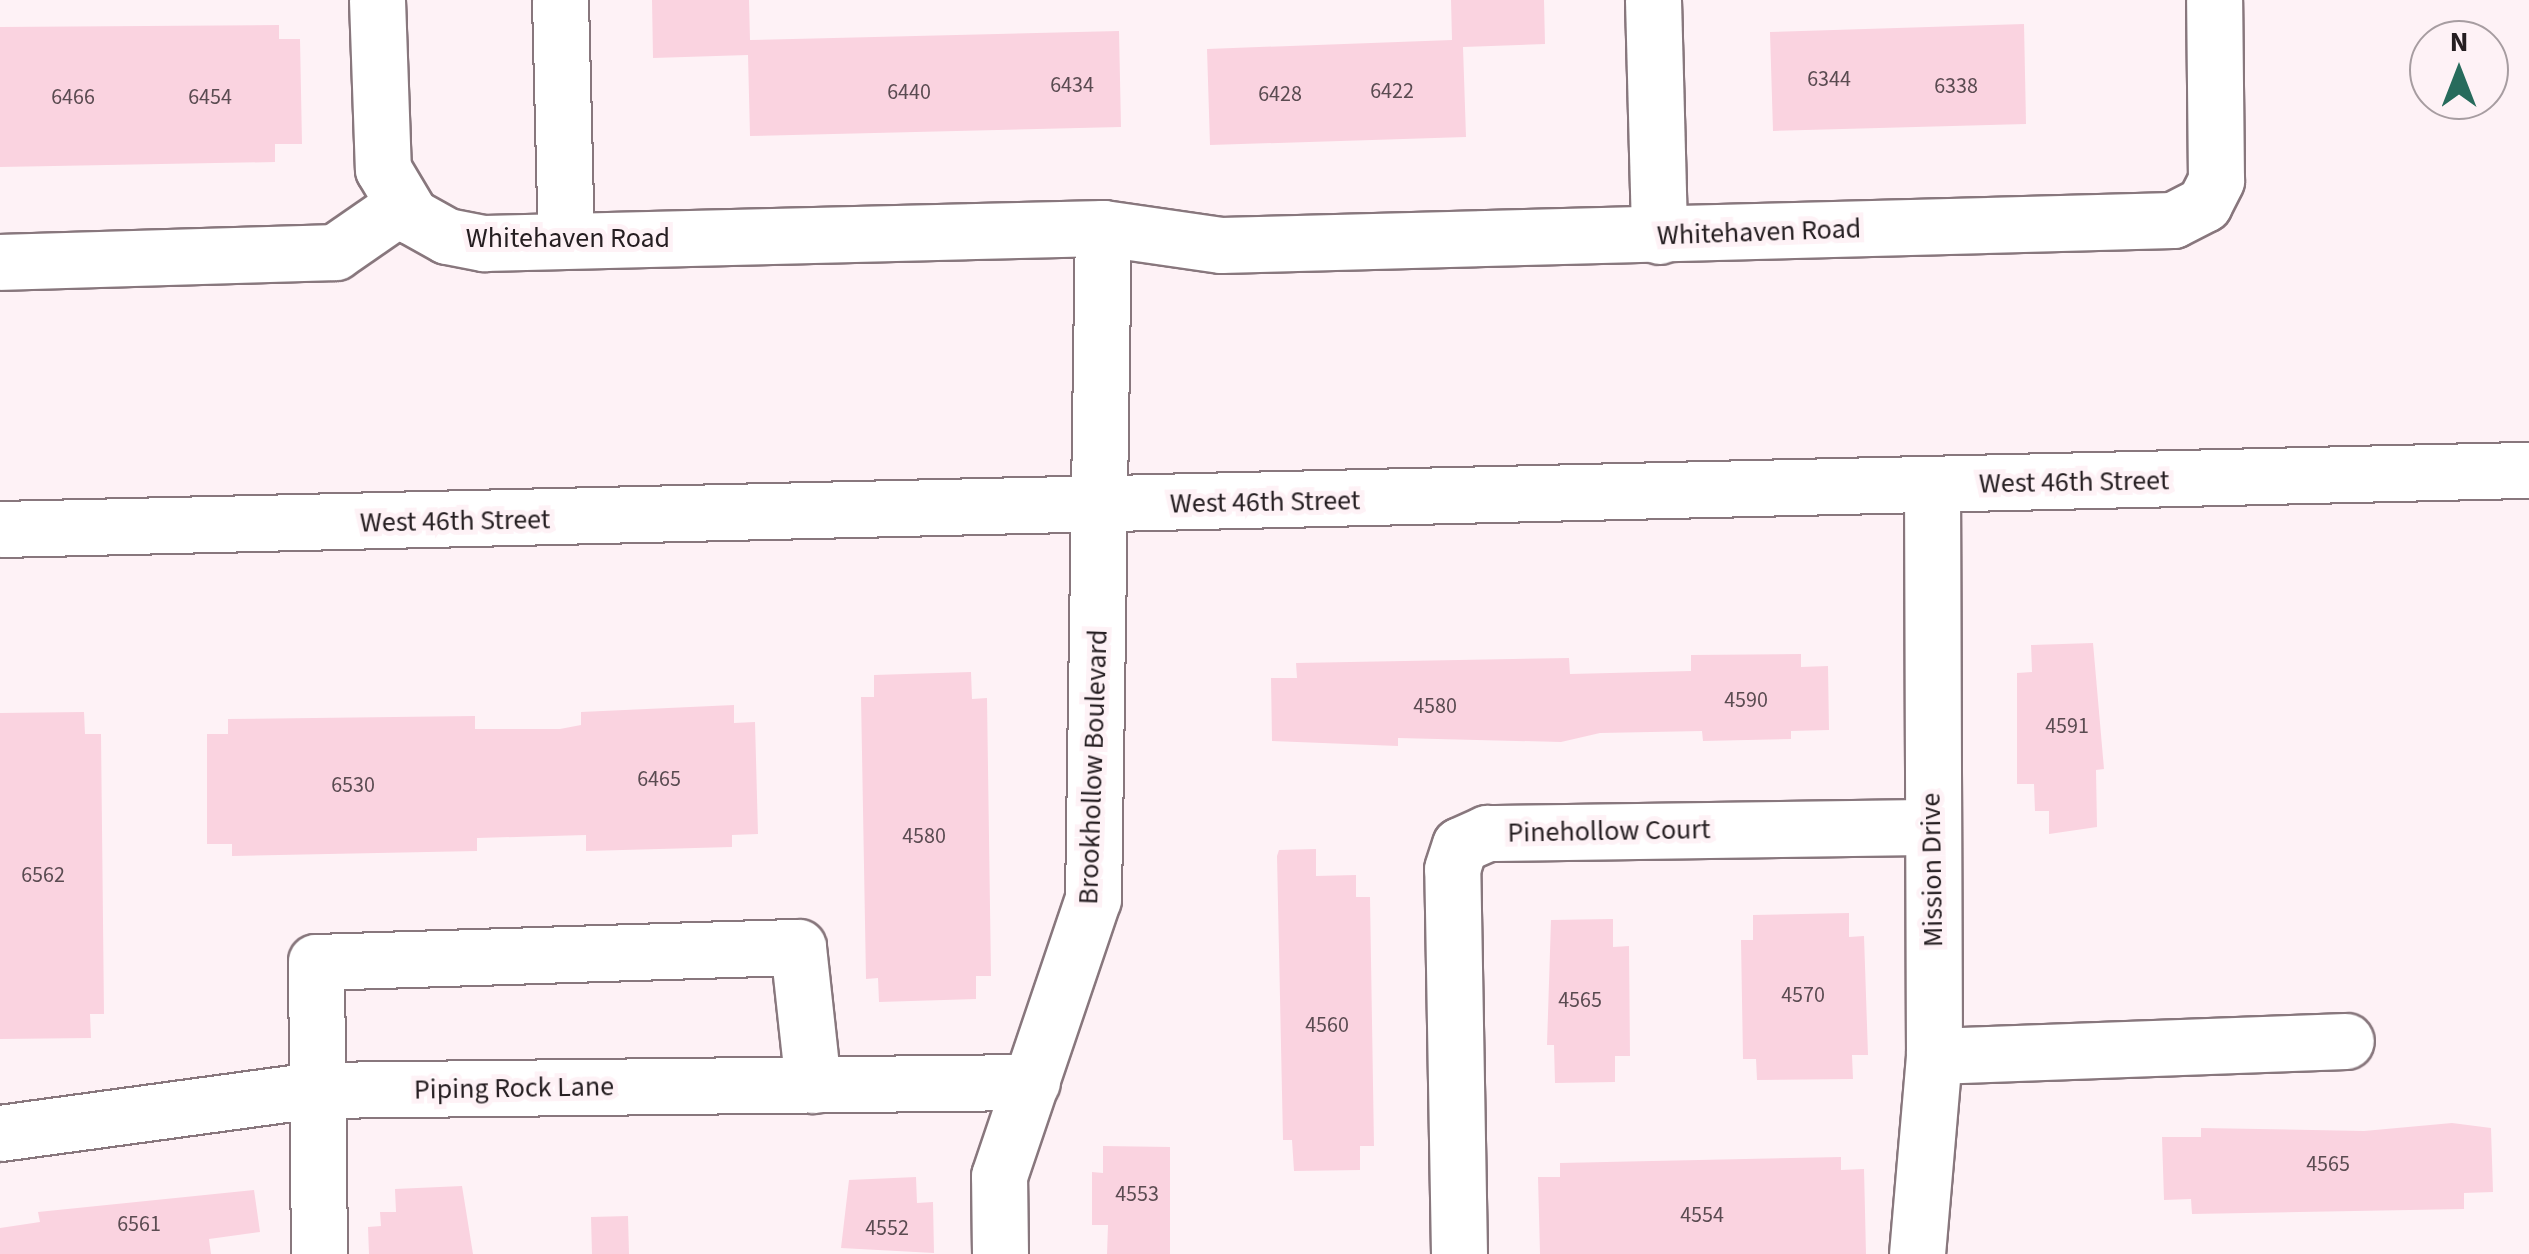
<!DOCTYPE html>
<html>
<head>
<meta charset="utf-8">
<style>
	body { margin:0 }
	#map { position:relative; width:2529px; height:1254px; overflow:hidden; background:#fef2f6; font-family:"Source Sans 3",sans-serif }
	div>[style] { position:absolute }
	.building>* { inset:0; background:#fad3e0 }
	.roads { filter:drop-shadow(2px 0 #88777d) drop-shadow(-2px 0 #88777d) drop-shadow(0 2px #88777d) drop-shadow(0 -2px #88777d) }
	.minor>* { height:55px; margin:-27.5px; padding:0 27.5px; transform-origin:27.5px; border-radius:27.5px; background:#fff }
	span { translate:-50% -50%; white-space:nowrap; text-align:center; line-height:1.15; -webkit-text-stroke:10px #fef2f6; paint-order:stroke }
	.number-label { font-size:22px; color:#5a4b51 }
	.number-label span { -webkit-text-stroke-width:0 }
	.street-label { font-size:28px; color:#251e21 }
	.north { position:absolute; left:2409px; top:20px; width:100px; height:100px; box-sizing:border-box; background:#fef2f6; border:2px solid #a79da1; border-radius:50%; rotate:0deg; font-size:28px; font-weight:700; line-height:40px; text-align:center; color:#251e21 }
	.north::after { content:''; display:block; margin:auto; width:35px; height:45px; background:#276b5c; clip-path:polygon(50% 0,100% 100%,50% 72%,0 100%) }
</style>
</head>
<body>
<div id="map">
	<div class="building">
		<div style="clip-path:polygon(652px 0,749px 0,750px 40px,1119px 31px,1121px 127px,750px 136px,748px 55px,653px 58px)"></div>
		<div style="clip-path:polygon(1451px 0,1544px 0,1545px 44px,1463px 47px,1466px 137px,1210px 145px,1207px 49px,1452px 40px)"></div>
		<div style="clip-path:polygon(2024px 24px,2026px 124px,1773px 131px,1770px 32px)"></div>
		<div style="clip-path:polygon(279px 25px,279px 39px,300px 39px,302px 144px,275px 144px,275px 162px,0 167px,0 27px)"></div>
		<div style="clip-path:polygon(2093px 643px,2104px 769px,2096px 770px,2097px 827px,2049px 834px,2049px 811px,2035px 811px,2034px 784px,2017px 784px,2017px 673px,2032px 672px,2031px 645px)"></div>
		<div style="clip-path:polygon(1801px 654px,1801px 667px,1828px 666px,1829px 730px,1791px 731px,1791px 739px,1703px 741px,1702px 731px,1600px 733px,1561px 742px,1398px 738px,1398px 746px,1272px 741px,1271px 678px,1297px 678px,1296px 663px,1569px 658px,1570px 674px,1691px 671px,1691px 655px)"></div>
		<div style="clip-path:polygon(971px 672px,972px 699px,987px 698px,991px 976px,976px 976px,976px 999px,879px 1002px,878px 978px,866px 979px,861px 697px,874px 697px,874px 675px)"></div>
		<div style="clip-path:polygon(734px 705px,734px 723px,755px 722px,758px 834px,732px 835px,732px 847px,586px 851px,586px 835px,477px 838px,477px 851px,232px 856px,232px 844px,207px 844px,207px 734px,228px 734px,228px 719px,475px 716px,475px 729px,560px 729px,581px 725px,581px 712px)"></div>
		<div style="clip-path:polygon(84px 712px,85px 734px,101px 734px,104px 1014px,90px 1014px,91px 1038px,0 1039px,0 713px)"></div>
		<div style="clip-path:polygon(1316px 849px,1316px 876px,1356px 875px,1356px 897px,1370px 897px,1374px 1146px,1360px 1146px,1360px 1170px,1294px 1171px,1292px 1140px,1283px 1140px,1277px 856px,1279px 850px)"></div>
		<div style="clip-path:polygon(1849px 913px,1849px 937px,1864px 936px,1868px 1055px,1852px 1055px,1853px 1079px,1757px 1080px,1756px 1059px,1743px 1059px,1741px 940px,1753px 940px,1753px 915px)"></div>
		<div style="clip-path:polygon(1613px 919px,1613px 947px,1629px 946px,1630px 1056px,1615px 1056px,1615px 1082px,1555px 1083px,1554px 1045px,1547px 1045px,1551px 920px)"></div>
		<div style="clip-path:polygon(2452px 1123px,2491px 1128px,2493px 1192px,2464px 1193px,2464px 1209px,2192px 1214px,2191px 1199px,2164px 1200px,2162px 1137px,2201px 1137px,2201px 1128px,2364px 1131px)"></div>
		<div style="clip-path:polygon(1103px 1146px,1170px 1147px,1170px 1254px,1107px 1254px,1108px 1225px,1092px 1225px,1092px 1172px,1103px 1173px)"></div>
		<div style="clip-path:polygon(1841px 1157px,1841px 1170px,1864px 1169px,1866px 1254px,1540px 1254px,1538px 1177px,1560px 1177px,1560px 1163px)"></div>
		<div style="clip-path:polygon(916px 1177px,917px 1203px,933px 1202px,934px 1253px,841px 1248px,849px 1180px)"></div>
		<div style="clip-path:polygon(462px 1186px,473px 1254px,369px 1254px,368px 1227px,381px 1226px,380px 1212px,396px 1212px,395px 1189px)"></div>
		<div style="clip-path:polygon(254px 1190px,260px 1232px,209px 1239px,211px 1254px,0 1254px,0 1228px,40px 1222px,38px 1212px)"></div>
		<div style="clip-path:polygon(628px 1216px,629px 1254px,592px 1254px,591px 1217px)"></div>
	</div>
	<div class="roads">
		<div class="minor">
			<div style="left:377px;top:0;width:169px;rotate:88deg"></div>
			<div style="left:383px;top:169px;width:55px;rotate:59.2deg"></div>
			<div style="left:411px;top:216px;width:41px;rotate:29.1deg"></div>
			<div style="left:447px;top:236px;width:38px;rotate:11deg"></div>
			<div style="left:484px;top:243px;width:619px;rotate:-1.39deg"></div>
			<div style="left:1103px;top:228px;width:119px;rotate:8.2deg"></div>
			<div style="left:1221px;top:245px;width:952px;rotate:-1.5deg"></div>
			<div style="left:2173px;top:220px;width:35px;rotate:-27deg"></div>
			<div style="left:2204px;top:204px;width:27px;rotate:-63deg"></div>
			<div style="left:2216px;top:180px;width:180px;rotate:-90.6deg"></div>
			<div style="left:560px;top:0;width:240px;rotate:88.6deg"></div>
			<div style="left:1653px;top:0;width:236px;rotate:88.5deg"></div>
			<div style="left:0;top:262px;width:335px;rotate:-1.7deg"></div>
			<div style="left:335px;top:252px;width:83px;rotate:-34.7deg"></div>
			<div style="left:0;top:529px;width:2530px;rotate:-1.34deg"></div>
			<div style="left:1934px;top:1056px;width:412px;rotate:-2.1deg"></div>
			<div style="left:0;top:1133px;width:317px;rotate:-7.8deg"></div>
			<div style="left:314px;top:1090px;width:718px;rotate:-0.64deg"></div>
			<div style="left:319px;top:1254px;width:292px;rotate:-90.6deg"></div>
			<div style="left:316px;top:962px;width:482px;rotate:-1.8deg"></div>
			<div style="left:798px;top:947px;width:139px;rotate:83.8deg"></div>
			<div style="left:1000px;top:1254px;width:78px;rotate:-90.7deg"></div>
			<div style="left:999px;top:1176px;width:293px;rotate:-71.3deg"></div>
			<div style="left:1093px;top:899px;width:671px;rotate:-89.15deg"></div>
			<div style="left:1459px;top:1254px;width:385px;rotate:-91deg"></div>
			<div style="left:1452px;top:869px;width:25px;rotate:-72deg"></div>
			<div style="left:1460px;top:845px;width:30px;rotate:-24deg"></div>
			<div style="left:1487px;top:833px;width:444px;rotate:-0.8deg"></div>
			<div style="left:1917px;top:1254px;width:199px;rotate:-85.1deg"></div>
			<div style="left:1934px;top:1056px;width:571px;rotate:-90.2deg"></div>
		</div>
	</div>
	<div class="number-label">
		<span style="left:1829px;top:80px">6344</span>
		<span style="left:1072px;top:86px">6434</span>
		<span style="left:1956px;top:87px">6338</span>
		<span style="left:1392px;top:92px">6422</span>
		<span style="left:909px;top:93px">6440</span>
		<span style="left:1280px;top:95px">6428</span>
		<span style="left:73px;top:98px">6466</span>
		<span style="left:210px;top:98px">6454</span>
		<span style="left:1746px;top:701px">4590</span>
		<span style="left:1435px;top:707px">4580</span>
		<span style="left:2067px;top:727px">4591</span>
		<span style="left:659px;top:780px">6465</span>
		<span style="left:353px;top:786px">6530</span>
		<span style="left:924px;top:837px">4580</span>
		<span style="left:43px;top:876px">6562</span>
		<span style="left:1803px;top:996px">4570</span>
		<span style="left:1580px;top:1001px">4565</span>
		<span style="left:1327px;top:1026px">4560</span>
		<span style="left:2328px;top:1165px">4565</span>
		<span style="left:1137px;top:1195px">4553</span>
		<span style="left:1702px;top:1216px">4554</span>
		<span style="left:139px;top:1225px">6561</span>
		<span style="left:887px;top:1229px">4552</span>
	</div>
	<div class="street-label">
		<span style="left:1759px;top:232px;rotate:-2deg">Whitehaven Road</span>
		<span style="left:568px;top:238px">Whitehaven Road</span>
		<span style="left:2074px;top:482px;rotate:-1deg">West 46th Street</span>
		<span style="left:1265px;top:502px;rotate:-1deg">West 46th Street</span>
		<span style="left:455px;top:521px;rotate:-1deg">West 46th Street</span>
		<span style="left:1093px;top:767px;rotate:-88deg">Brookhollow Boulevard</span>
		<span style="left:1609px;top:831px;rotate:-1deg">Pinehollow Court</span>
		<span style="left:1932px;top:870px;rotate:-91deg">Mission Drive</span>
		<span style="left:514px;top:1088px;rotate:-1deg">Piping Rock Lane</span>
	</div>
	<div class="north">N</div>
</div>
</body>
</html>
